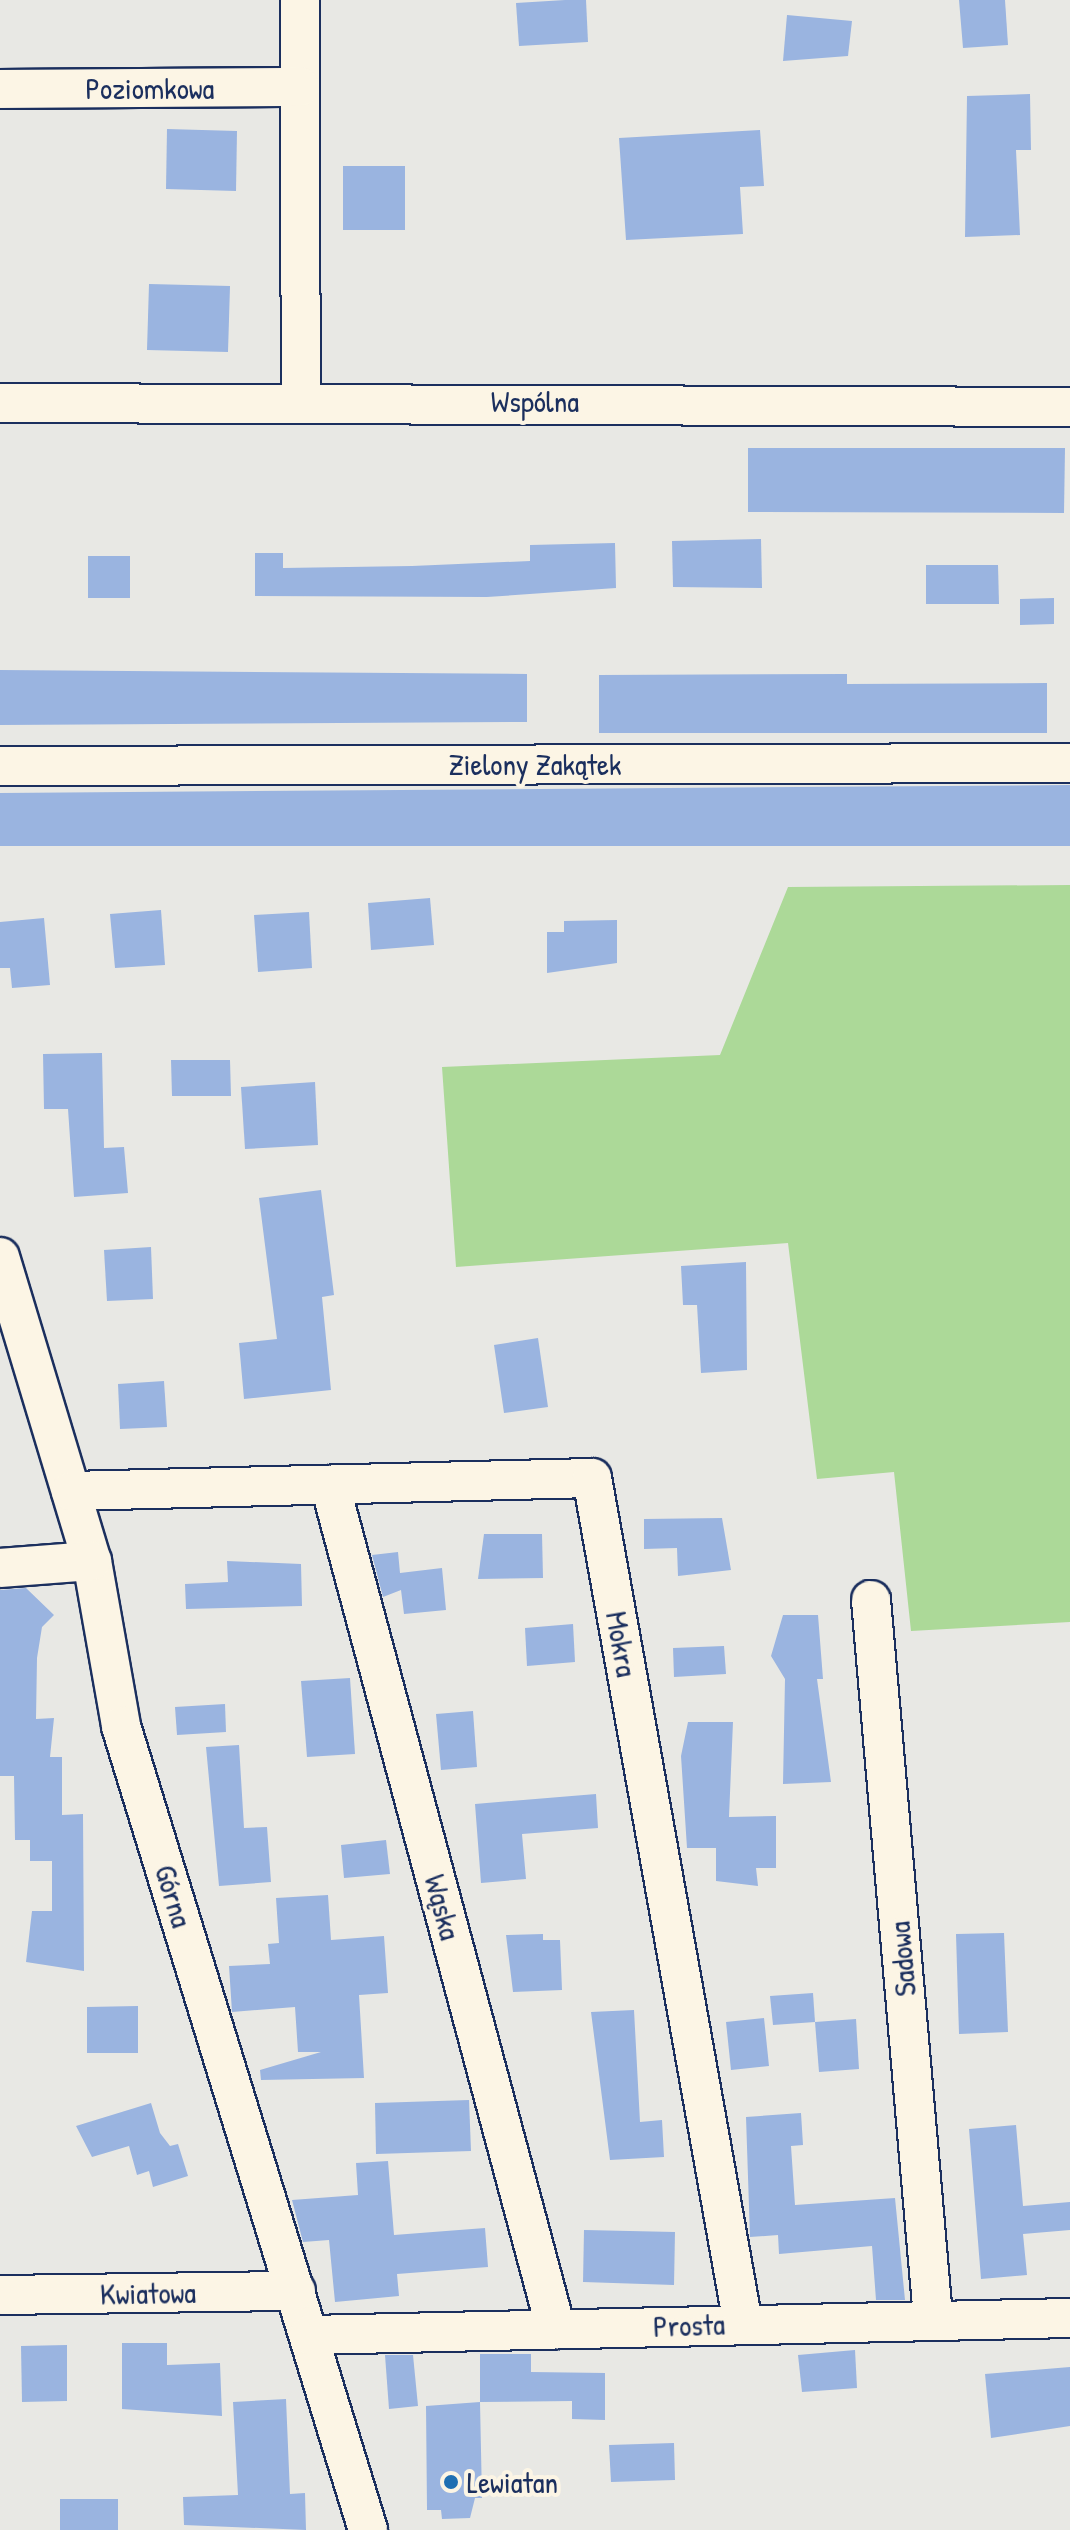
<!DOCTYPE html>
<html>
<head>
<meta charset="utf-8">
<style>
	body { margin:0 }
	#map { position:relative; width:1070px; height:2530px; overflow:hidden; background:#e8e8e4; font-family:"Patrick Hand",sans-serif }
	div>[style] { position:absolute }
	.green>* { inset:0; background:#acd998 }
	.building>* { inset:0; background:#9ab4e0 }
	.roads { filter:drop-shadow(2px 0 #1b2f5e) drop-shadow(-2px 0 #1b2f5e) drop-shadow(0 2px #1b2f5e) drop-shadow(0 -2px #1b2f5e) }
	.minor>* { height:38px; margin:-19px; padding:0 19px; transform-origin:19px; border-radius:19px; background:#fcf5e5 }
	.dots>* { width:22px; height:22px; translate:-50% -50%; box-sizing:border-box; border:4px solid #fcf5e5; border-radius:50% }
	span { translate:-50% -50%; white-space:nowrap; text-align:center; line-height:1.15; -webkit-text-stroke:8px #fcf5e5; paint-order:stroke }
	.street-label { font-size:30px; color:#1b2f5e }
	.poi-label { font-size:30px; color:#1b2f5e }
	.left { translate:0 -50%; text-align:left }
</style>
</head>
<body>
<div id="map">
	<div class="green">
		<div style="clip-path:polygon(1070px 885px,1070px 1622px,911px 1631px,894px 1472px,817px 1479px,788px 1243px,456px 1267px,442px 1067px,720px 1055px,788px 887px)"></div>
	</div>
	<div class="building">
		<div style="clip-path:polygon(565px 0,586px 0,588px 42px,519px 46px,516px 3px)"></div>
		<div style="clip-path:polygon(959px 0,1005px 0,1008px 45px,963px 48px)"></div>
		<div style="clip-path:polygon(787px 15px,852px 21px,848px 56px,783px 61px)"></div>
		<div style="clip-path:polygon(1030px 94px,1031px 150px,1016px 150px,1020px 235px,965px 237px,967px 96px)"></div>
		<div style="clip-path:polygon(167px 129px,237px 131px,236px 191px,166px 189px)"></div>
		<div style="clip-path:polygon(760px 130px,764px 186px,740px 187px,743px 234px,626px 240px,619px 138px)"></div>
		<div style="clip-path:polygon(343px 166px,405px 166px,405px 230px,343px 230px)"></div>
		<div style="clip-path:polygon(149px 284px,230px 286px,228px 352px,147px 350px)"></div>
		<div style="clip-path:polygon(748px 448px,1065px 448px,1064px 513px,748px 512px)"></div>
		<div style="clip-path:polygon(761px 539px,762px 588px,673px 587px,672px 541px)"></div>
		<div style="clip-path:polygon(615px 543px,616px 588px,487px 597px,255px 596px,255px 553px,283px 553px,283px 568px,412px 566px,530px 561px,530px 545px)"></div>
		<div style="clip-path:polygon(88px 556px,130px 556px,130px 598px,88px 598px)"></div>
		<div style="clip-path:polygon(926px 565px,998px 565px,999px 604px,926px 604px)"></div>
		<div style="clip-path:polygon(1054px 598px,1054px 624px,1020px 625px,1020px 599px)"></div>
		<div style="clip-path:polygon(0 670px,527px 674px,527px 722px,0 725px)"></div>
		<div style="clip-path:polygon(847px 674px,847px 684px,1047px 683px,1047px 733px,599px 733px,599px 675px)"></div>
		<div style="clip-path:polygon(1070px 785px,1070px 846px,0 846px,0 793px)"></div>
		<div style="clip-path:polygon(430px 898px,434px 945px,371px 950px,368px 903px)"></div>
		<div style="clip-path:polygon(161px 910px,165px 965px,115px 968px,110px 914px)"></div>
		<div style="clip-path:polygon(309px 912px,312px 968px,258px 972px,254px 915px)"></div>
		<div style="clip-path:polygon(44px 918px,50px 985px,12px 988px,10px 968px,0 968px,0 922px)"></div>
		<div style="clip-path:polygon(617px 920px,617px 963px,547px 973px,547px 932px,564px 932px,564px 921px)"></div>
		<div style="clip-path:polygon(102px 1053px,104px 1148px,124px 1147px,128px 1193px,74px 1197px,68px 1109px,44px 1109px,43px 1054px)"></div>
		<div style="clip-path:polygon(171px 1060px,230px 1060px,231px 1096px,172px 1096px)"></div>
		<div style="clip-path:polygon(315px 1082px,318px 1145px,245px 1149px,241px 1087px)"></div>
		<div style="clip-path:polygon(321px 1190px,334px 1295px,322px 1297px,331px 1390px,244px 1399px,239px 1343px,277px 1339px,259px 1198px)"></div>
		<div style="clip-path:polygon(151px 1247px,153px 1299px,107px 1301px,104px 1250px)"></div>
		<div style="clip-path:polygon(746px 1262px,747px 1370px,701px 1373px,697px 1305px,683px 1305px,681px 1266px)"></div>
		<div style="clip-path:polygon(538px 1338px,548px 1407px,504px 1413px,494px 1345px)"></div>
		<div style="clip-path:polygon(164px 1381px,167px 1427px,120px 1429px,118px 1384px)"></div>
		<div style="clip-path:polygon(722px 1518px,731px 1570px,678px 1576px,677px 1548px,644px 1549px,644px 1519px)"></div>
		<div style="clip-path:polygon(484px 1534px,542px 1534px,543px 1578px,478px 1579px)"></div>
		<div style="clip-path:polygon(398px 1552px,400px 1573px,442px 1568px,446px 1610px,404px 1614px,401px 1590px,383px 1597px,372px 1555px)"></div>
		<div style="clip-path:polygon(227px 1561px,301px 1564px,302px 1606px,186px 1609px,185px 1584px,228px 1582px)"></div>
		<div style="clip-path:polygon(26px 1588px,54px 1615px,42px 1627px,37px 1658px,36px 1719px,54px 1718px,50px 1757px,62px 1757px,62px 1815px,83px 1814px,84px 1971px,26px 1962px,32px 1911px,52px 1911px,52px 1861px,30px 1861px,30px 1840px,15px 1840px,14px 1776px,0 1776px,0 1590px)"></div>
		<div style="clip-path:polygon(783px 1615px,818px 1615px,823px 1679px,817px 1679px,831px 1782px,783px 1784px,785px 1679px,771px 1656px)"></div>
		<div style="clip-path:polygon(573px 1624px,575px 1662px,527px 1666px,525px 1628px)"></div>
		<div style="clip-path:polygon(724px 1646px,726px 1674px,674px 1677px,673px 1648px)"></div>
		<div style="clip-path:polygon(350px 1678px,355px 1754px,307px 1757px,301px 1681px)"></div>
		<div style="clip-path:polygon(225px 1704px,226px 1732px,177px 1735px,175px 1707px)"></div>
		<div style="clip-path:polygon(473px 1711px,477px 1767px,441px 1770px,436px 1714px)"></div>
		<div style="clip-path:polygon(688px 1722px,733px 1722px,729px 1817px,776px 1816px,776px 1868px,756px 1868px,758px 1886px,716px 1881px,716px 1848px,687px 1848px,681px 1756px)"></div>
		<div style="clip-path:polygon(239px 1745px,244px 1828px,267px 1827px,271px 1882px,219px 1886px,206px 1747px)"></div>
		<div style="clip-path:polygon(596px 1794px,598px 1828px,522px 1834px,526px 1879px,481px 1883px,475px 1804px)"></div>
		<div style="clip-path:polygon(386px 1840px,390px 1874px,344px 1878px,341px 1845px)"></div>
		<div style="clip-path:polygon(328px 1895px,331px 1940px,384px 1936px,388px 1993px,359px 1995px,364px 2078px,261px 2080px,260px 2070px,321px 2052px,298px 2052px,295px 2007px,232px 2012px,229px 1966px,270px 1964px,268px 1944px,279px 1943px,276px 1898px)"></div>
		<div style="clip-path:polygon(1004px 1933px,1008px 2032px,959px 2034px,956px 1934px)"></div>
		<div style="clip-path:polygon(543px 1934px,543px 1940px,560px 1940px,562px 1990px,513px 1992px,506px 1935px)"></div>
		<div style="clip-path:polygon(813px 1993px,815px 2022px,773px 2025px,770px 1996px)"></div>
		<div style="clip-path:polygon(138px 2006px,138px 2053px,87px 2053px,87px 2007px)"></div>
		<div style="clip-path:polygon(634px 2010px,640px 2122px,662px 2120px,664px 2157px,610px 2160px,591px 2012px)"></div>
		<div style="clip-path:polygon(764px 2018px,769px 2066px,731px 2070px,726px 2022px)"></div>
		<div style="clip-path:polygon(856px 2019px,859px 2069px,819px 2072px,815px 2022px)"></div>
		<div style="clip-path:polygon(469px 2100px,471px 2151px,376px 2154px,375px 2103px)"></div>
		<div style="clip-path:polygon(151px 2103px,160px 2133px,170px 2146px,178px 2144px,188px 2176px,153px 2187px,149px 2171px,137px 2175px,129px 2146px,92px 2157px,76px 2126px)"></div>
		<div style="clip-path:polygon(801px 2113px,803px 2145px,791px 2146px,795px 2205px,895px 2198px,905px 2300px,876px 2300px,872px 2246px,779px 2254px,778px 2235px,750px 2237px,746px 2117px)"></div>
		<div style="clip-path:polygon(1016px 2125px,1023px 2206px,1070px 2202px,1070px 2230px,1023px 2234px,1027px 2275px,981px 2279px,969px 2129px)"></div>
		<div style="clip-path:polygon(388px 2161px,394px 2235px,485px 2228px,488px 2267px,397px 2274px,399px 2296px,335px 2302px,329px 2240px,303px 2242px,292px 2200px,358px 2195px,356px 2163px)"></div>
		<div style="clip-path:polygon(584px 2230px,675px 2232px,674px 2285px,583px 2282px)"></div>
		<div style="clip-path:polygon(122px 2343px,167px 2343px,167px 2365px,220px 2363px,222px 2416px,122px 2409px)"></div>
		<div style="clip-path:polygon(67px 2345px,67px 2401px,22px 2402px,21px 2346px)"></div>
		<div style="clip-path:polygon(855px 2350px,857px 2388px,802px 2392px,798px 2355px)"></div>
		<div style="clip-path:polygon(480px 2354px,531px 2354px,531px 2372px,605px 2373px,605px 2420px,572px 2419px,572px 2401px,480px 2402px)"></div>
		<div style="clip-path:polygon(385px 2355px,413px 2355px,418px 2406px,389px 2409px)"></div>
		<div style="clip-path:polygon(1070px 2367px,1070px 2426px,991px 2438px,985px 2374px)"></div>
		<div style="clip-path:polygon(286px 2399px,290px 2494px,305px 2493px,306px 2530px,184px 2525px,183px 2497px,238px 2495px,233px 2402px)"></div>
		<div style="clip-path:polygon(480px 2402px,482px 2498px,475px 2498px,470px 2518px,442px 2519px,441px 2510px,427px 2510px,426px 2406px)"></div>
		<div style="clip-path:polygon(674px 2443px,675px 2480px,611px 2482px,609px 2445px)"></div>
		<div style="clip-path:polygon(60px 2499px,118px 2499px,118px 2530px,60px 2530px)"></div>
	</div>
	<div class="roads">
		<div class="minor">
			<div style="left:300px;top:0;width:400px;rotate:89.9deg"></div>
			<div style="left:0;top:89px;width:300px;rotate:-0.4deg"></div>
			<div style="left:0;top:403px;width:1070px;rotate:0.21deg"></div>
			<div style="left:0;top:766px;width:1070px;rotate:-0.16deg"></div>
			<div style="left:0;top:1257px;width:318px;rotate:73.2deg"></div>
			<div style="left:92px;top:1561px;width:168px;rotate:80deg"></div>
			<div style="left:121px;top:1726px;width:841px;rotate:72.92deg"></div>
			<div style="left:330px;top:1485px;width:874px;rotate:75.01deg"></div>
			<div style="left:71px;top:1491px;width:521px;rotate:-1.43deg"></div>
			<div style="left:592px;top:1478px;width:859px;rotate:79.88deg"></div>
			<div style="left:0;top:1568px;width:92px;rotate:-4.4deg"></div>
			<div style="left:871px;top:1600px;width:721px;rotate:85.06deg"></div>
			<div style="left:0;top:2295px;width:296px;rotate:-0.8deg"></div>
			<div style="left:309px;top:2335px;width:761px;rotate:-1.28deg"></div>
		</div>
	</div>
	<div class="dots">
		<div style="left:451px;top:2482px;background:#1f6fb2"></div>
	</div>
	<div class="street-label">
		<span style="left:150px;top:88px">Poziomkowa</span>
		<span style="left:535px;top:401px">Wspólna</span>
		<span style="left:535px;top:764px">Zielony Zakątek</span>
		<span style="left:622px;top:1644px;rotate:80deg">Mokra</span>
		<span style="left:174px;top:1896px;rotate:73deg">Górna</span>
		<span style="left:443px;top:1907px;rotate:75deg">Wąska</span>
		<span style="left:902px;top:1959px;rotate:-95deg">Sadowa</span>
		<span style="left:148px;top:2293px;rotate:-1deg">Kwiatowa</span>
		<span style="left:689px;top:2325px;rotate:-2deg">Prosta</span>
	</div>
	<div class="poi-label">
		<span class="left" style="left:467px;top:2482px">Lewiatan</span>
	</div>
</div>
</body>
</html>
